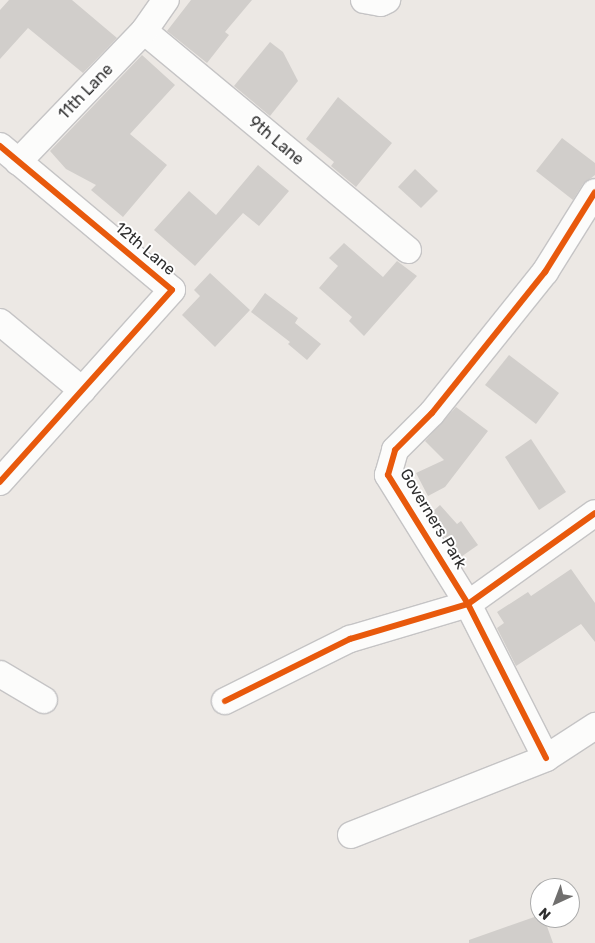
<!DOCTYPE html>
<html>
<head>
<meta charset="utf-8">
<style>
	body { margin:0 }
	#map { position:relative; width:595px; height:943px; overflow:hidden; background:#ece8e4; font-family:Rubik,sans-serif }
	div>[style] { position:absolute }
	.building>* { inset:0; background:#d1cecb }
	.roads { filter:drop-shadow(1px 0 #c5c4c5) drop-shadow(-1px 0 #c5c4c5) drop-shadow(0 1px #c5c4c5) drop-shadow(0 -1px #c5c4c5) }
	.minor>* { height:26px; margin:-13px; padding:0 13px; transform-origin:13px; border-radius:13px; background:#fcfcfb }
	.cycleway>* { height:6px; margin:-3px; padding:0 3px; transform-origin:3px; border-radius:3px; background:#e8590c }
	span { translate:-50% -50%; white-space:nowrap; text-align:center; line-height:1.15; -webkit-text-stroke:4px #fff; paint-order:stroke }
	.street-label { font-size:16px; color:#2e2e2e }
	.north { position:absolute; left:530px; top:878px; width:50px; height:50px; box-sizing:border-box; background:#fff; border:1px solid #ababab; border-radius:50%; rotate:223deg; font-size:14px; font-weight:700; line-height:20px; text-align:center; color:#2e2e2e }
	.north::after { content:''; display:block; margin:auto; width:18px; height:22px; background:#706f6e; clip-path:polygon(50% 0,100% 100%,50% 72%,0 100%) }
</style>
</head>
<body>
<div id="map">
	<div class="building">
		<div style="clip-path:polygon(9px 0,72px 0,117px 38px,83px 73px,28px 28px,0 59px,0 10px)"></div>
		<div style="clip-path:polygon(191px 0,252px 0,225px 32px,229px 35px,207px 63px,167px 31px)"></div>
		<div style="clip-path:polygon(270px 42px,283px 52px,298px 81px,270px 116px,234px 86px)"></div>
		<div style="clip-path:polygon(142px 55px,175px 85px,130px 134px,167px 165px,123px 217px,91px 190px,96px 185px,66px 169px,50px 151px)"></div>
		<div style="clip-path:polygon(338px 97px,392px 143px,356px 187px,331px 166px,334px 162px,306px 139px)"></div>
		<div style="clip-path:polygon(562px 138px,595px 163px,595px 175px,583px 184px,573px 200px,536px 171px)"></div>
		<div style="clip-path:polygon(258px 165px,289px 191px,259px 226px,243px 213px,195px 266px,154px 230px,189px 191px,216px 215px)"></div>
		<div style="clip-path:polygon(415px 169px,438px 191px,421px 208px,398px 187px)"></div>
		<div style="clip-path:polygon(344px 243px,383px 277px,397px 261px,417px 276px,364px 336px,349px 321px,352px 317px,319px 288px,338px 266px,329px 258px)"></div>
		<div style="clip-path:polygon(210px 273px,250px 310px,215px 347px,182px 315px,200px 296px,194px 290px)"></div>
		<div style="clip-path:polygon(265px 293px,298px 318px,295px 323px,321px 344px,307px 360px,288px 344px,290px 342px,251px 312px)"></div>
		<div style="clip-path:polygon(509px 355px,559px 393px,536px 424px,485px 385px)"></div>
		<div style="clip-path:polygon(456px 407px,488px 431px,445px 487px,428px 496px,416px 473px,444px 460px,425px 441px)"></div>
		<div style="clip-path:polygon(531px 439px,566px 492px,539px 510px,505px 457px)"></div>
		<div style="clip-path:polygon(440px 505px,457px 524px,461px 521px,478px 545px,458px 559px,430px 514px)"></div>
		<div style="clip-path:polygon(571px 569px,595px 603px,595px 642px,581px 624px,516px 666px,497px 628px,504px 623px,497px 612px,528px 592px,531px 596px)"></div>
		<div style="clip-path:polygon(540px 915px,544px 918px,553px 943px,469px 943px,469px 940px)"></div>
	</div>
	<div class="roads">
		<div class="minor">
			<div style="left:364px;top:0;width:17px;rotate:10deg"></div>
			<div style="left:381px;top:3px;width:7px;rotate:-27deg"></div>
			<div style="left:144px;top:31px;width:343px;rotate:39.7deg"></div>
			<div style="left:0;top:146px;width:224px;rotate:39.9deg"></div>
			<div style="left:172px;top:290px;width:258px;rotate:131.9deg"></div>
			<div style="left:18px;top:162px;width:182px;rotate:-46.1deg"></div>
			<div style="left:144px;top:31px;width:38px;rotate:-55deg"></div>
			<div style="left:0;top:322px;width:107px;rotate:39.7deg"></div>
			<div style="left:0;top:674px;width:51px;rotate:30.6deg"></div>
			<div style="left:225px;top:701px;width:140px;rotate:-26.4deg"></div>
			<div style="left:350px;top:639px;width:123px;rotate:-16.5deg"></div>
			<div style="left:468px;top:604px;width:156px;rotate:-35.6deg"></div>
			<div style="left:546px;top:758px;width:173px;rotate:-116.9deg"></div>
			<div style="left:468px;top:604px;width:152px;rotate:-121.8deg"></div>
			<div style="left:388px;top:475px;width:26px;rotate:-74deg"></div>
			<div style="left:395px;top:450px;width:52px;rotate:-45deg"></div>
			<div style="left:432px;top:413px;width:181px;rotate:-51.3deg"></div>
			<div style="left:545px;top:272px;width:94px;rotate:-58deg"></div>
			<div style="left:351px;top:835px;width:210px;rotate:-21.5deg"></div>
			<div style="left:546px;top:758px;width:59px;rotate:-33.1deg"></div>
		</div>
	</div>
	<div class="cycleway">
		<div style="left:0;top:146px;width:224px;rotate:39.9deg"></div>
		<div style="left:172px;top:290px;width:258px;rotate:131.9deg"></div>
		<div style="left:225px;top:701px;width:140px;rotate:-26.4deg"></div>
		<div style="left:350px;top:639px;width:123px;rotate:-16.5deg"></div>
		<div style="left:468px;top:604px;width:156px;rotate:-35.6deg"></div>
		<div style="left:546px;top:758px;width:173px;rotate:-116.9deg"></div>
		<div style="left:468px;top:604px;width:152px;rotate:-121.8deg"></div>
		<div style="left:388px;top:475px;width:26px;rotate:-74deg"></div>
		<div style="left:395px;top:450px;width:52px;rotate:-45deg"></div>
		<div style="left:432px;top:413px;width:181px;rotate:-51.3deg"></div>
		<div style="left:545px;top:272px;width:94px;rotate:-58deg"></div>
	</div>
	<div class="street-label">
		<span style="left:86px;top:92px;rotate:-46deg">11th Lane</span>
		<span style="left:276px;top:141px;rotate:40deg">9th Lane</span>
		<span style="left:145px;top:249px;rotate:40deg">12th Lane</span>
		<span style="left:433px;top:519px;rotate:59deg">Governers Park</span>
	</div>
	<div class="north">N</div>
</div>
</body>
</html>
